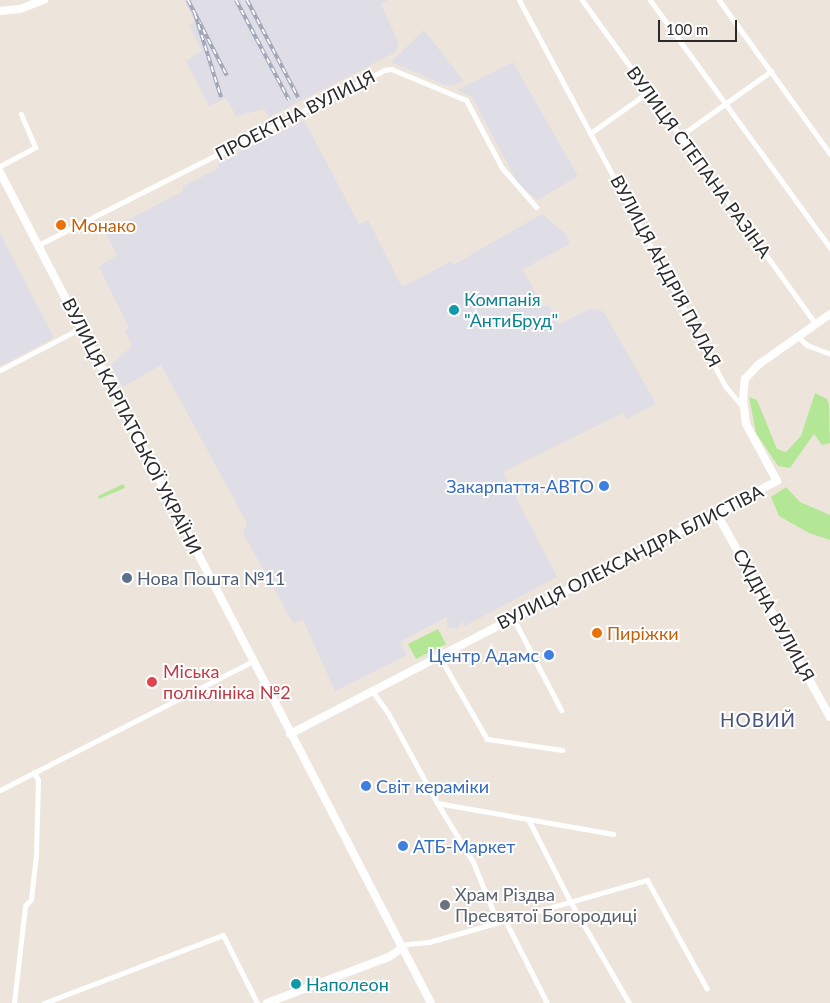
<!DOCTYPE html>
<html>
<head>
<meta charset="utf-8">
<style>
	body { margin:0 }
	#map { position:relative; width:830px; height:1003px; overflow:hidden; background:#ede5dc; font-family:Lato,sans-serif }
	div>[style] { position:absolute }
	.industrial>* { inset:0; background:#dfdde5 }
	.green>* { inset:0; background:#b4e795 }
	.street>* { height:5px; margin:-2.5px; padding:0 2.5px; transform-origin:2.5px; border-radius:2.5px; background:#fff }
	.secondary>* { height:8px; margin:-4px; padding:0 4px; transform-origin:4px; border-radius:4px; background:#fff }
	.rail>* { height:4px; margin-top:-2px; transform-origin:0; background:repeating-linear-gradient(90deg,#fff 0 5.5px,#9ea3b6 0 11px); box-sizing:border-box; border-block:1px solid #9ea3b6 }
	.dots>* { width:14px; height:14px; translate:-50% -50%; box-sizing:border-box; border:2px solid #fff; border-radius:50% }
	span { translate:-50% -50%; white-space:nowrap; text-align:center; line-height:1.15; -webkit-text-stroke:4px #fff; paint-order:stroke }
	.street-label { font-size:18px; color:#2a2a2a }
	.food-label { font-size:18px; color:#c56008 }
	.left { translate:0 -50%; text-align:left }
	.culture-label { font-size:18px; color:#0d838f }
	.shop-label { font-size:18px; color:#366cbe }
	.right { translate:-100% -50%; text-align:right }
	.service-label { font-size:18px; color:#4e5e75 }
	.health-label { font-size:18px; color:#be3a42 }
	.worship-label { font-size:18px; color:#5b616d }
	.neighbourhood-label { font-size:19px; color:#48547e; letter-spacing:1px }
	.scale { position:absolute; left:658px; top:20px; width:79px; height:22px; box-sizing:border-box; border:2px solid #2a2a2a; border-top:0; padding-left:6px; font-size:15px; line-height:18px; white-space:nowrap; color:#2a2a2a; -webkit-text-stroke:4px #fff; paint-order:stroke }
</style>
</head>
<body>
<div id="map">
	<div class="industrial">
		<div style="clip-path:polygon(184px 0,388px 0,381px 4px,399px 44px,394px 53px,269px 117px,264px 109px,236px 116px,226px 98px,209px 106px,186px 61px,202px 51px,189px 25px,195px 22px)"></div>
		<div style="clip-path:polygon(424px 30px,463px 80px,454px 86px,445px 85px,391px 62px)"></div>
		<div style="clip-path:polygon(513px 62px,578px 176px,538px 200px,519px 185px,472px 97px,457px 90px)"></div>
		<div style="clip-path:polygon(304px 120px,359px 224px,368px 220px,402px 287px,451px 261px,453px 265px,542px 214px,565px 233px,570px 244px,523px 269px,543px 307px,549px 305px,559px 324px,590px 309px,603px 311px,656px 404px,627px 419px,623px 413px,503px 472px,557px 577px,465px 626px,462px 621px,458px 629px,447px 627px,447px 617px,405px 639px,400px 642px,407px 655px,335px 691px,303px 620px,293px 623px,243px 533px,247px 523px,161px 365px,123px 387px,111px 365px,132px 346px,125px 331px,129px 328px,99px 267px,117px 255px,105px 232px,183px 191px,182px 187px,219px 168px,217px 163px)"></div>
		<div style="clip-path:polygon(0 233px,54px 338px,0 366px)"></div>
	</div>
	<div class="green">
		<div style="clip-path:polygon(815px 393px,827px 399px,829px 405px,830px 443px,822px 445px,814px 434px,790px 468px,778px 466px,756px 433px,749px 397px,757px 400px,777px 449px,786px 452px,801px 436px)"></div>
		<div style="clip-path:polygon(123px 484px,125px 488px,99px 499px,98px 496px)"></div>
		<div style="clip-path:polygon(786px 487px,800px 502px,830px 515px,830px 540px,809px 533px,779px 516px,771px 497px)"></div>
		<div style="clip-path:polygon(438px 629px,446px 644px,416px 659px,408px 644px)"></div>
	</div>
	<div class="street">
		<div style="left:519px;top:0;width:439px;rotate:61.9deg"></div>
		<div style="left:726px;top:387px;width:26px;rotate:50deg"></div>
		<div style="left:582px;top:0;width:400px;rotate:54.2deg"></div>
		<div style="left:650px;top:0;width:306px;rotate:54deg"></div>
		<div style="left:719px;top:0;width:190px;rotate:54.2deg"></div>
		<div style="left:592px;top:132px;width:69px;rotate:-35.5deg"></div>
		<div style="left:680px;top:136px;width:112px;rotate:-35.5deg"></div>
		<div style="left:0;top:166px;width:40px;rotate:-28deg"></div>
		<div style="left:35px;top:147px;width:36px;rotate:-113deg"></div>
		<div style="left:38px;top:245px;width:388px;rotate:-26.8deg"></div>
		<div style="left:384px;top:70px;width:7px;rotate:-8deg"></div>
		<div style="left:391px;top:69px;width:81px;rotate:22.5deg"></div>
		<div style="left:466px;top:100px;width:77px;rotate:62.1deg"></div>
		<div style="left:502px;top:168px;width:52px;rotate:48.9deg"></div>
		<div style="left:798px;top:337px;width:12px;rotate:42deg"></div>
		<div style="left:807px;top:345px;width:25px;rotate:21deg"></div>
		<div style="left:0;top:370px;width:91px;rotate:-27.4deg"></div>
		<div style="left:513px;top:618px;width:104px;rotate:62.4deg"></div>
		<div style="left:439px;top:656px;width:96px;rotate:60deg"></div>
		<div style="left:487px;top:739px;width:76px;rotate:8.3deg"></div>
		<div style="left:372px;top:691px;width:27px;rotate:54deg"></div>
		<div style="left:388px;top:713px;width:102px;rotate:61.4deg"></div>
		<div style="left:437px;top:803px;width:179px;rotate:10deg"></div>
		<div style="left:0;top:790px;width:284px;rotate:-27deg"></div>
		<div style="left:437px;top:803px;width:69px;rotate:58.6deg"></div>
		<div style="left:473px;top:862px;width:64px;rotate:67.9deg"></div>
		<div style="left:528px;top:819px;width:94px;rotate:62.9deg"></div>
		<div style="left:571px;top:903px;width:116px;rotate:59.9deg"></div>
		<div style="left:504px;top:918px;width:95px;rotate:63.2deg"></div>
		<div style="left:402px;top:948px;width:6px;rotate:-39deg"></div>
		<div style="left:407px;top:944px;width:22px;rotate:-5deg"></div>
		<div style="left:429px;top:942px;width:227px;rotate:-15.9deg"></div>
		<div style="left:647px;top:880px;width:124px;rotate:61.2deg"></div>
		<div style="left:14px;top:1003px;width:98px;rotate:-83.5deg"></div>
		<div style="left:25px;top:906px;width:9px;rotate:-49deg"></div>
		<div style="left:31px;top:899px;width:44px;rotate:-83.5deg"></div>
		<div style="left:36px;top:855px;width:75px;rotate:-88.5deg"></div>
		<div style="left:38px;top:780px;width:9px;rotate:-117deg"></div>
		<div style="left:44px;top:1003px;width:191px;rotate:-20.8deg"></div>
		<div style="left:223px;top:935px;width:76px;rotate:63.4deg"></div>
	</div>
	<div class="secondary">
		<div style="left:0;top:11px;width:20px;rotate:-6deg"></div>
		<div style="left:20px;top:9px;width:26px;rotate:-21deg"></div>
		<div style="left:0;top:172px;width:936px;rotate:62.59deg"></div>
		<div style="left:717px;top:514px;width:232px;rotate:60.9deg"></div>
		<div style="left:290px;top:734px;width:549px;rotate:-27.45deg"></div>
		<div style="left:777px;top:481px;width:65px;rotate:-118.5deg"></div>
		<div style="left:746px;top:424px;width:24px;rotate:-97deg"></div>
		<div style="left:743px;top:400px;width:21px;rotate:-85deg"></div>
		<div style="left:745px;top:379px;width:19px;rotate:-47deg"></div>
		<div style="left:758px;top:365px;width:88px;rotate:-35.3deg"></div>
		<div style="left:267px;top:1003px;width:130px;rotate:-20.7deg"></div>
		<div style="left:389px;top:957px;width:16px;rotate:-35deg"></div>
	</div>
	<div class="rail">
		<div style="left:188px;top:0;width:85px;rotate:62.8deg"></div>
		<div style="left:236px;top:0;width:113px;rotate:62.1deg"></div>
		<div style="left:247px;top:0;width:110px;rotate:62.3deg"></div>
		<div style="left:195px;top:14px;width:87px;rotate:72.6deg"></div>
	</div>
	<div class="dots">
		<div style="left:61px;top:225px;background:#e8710a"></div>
		<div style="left:454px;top:310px;background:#0f9aa8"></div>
		<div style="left:604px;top:486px;background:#3f7fe0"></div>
		<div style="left:127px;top:578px;background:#5c6f8a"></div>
		<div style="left:597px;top:633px;background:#e8710a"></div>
		<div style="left:549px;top:655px;background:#3f7fe0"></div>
		<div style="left:152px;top:682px;background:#e0444e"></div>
		<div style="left:366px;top:786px;background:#3f7fe0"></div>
		<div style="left:403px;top:846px;background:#3f7fe0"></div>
		<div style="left:445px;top:905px;background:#6b7280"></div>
		<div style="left:296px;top:984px;background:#0f9aa8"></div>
	</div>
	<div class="street-label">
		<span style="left:295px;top:115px;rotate:-27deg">ПРОЕКТНА ВУЛИЦЯ</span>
		<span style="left:699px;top:162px;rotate:54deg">ВУЛИЦЯ СТЕПАНА РАЗІНА</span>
		<span style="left:666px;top:271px;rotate:62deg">ВУЛИЦЯ АНДРІЯ ПАЛАЯ</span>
		<span style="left:132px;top:426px;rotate:63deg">ВУЛИЦЯ КАРПАТСЬКОЇ УКРАЇНИ</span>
		<span style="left:630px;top:557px;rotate:-27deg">ВУЛИЦЯ ОЛЕКСАНДРА БЛИСТІВА</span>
		<span style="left:774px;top:615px;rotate:61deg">СХІДНА ВУЛИЦЯ</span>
	</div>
	<div class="food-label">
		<span class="left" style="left:71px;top:225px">Монако</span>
		<span class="left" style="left:607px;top:633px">Пиріжки</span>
	</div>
	<div class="culture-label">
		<span class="left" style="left:464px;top:310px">Компанія<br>"АнтиБруд"</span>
		<span class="left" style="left:306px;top:984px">Наполеон</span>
	</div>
	<div class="shop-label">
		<span class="right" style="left:594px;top:486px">Закарпаття-АВТО</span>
		<span class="right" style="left:539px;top:655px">Центр Адамс</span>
		<span class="left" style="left:376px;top:786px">Світ кераміки</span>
		<span class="left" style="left:413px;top:846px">АТБ-Маркет</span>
	</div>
	<div class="service-label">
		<span class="left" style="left:137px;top:578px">Нова Пошта №11</span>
	</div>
	<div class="health-label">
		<span class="left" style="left:163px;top:682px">Міська<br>поліклініка №2</span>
	</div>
	<div class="worship-label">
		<span class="left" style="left:455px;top:905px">Храм Різдва<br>Пресвятої Богородиці</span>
	</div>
	<div class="neighbourhood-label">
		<span style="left:758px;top:720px">НОВИЙ</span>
	</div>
	<div class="scale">100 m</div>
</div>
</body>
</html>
